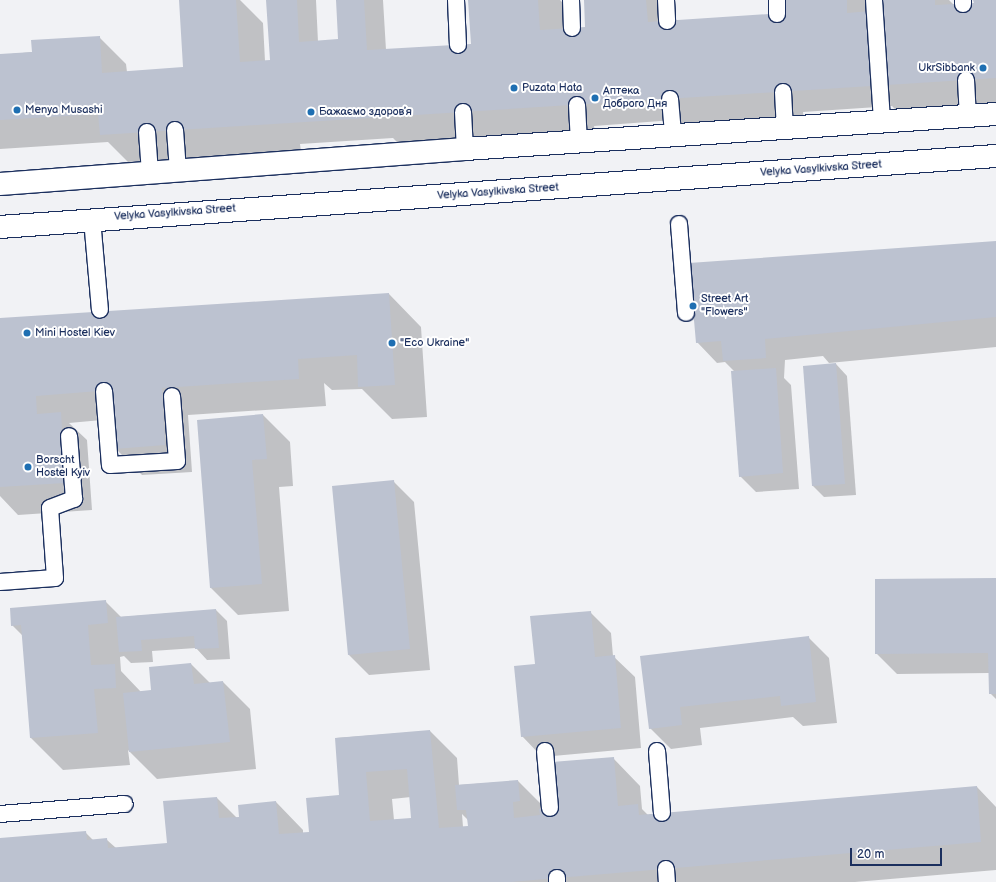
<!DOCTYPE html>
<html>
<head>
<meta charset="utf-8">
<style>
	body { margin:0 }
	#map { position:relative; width:996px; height:882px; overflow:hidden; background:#f1f2f5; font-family:"Balsamiq Sans",sans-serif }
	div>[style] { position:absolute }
	.shadow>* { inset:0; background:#0003 }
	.building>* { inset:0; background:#bcc2d0 }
	.roads { filter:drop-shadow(1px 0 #1b2f5e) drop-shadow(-1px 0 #1b2f5e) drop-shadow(0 1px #1b2f5e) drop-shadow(0 -1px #1b2f5e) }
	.service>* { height:16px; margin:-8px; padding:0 8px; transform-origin:8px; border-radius:8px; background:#fff }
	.primary>* { height:22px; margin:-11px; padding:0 11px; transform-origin:11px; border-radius:11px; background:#fff }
	.dots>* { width:11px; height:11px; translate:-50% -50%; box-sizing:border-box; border:2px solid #fff; border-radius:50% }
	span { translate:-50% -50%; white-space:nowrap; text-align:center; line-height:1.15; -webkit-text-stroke:4px #fff; paint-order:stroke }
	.poi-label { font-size:11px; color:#1b2f5e }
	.right { translate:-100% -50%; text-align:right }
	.left { translate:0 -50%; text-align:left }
	.street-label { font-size:11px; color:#1b2f5e }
	.scale { position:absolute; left:850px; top:848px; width:92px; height:18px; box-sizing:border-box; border:2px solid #1b2f5e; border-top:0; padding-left:5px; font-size:12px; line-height:14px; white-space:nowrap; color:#1b2f5e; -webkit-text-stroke:3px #fff; paint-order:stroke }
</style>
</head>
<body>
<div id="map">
	<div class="shadow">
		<div style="clip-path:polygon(180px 0,240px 0,263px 23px,265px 61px,271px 61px,267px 0,316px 0,318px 42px,339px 40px,337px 0,383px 0,386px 50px,472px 45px,469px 0,560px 0,563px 3px,565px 30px,586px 28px,585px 0,665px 0,667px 22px,784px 14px,783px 0,866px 0,866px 12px,884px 11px,884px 0,949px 0,954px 5px,975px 4px,974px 0,996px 0,996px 107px,899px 113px,892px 106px,803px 112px,804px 119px,681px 127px,674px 120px,594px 126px,595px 132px,400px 145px,393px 138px,300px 144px,301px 151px,128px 162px,108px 142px,0 149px,0 55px,33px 52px,99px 37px,126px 64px,127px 72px,184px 68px)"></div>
		<div style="clip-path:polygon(996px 243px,996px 347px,829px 363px,823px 356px,785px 360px,784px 378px,791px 385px,799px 489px,756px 492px,740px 476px,735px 372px,725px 362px,717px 363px,697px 342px,690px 264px)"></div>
		<div style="clip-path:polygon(389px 294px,421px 327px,427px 417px,392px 419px,362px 389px,332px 390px,324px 383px,326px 406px,188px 415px,192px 472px,142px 475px,115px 448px,113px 419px,69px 423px,87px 440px,92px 510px,18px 515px,0 496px,0 320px)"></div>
		<div style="clip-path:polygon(836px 364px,847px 376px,856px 495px,824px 497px,813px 486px)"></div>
		<div style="clip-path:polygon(263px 415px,290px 442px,293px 486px,279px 487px,289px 611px,238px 615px,211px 588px)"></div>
		<div style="clip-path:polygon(393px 481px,414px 502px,430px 670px,369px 675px,349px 655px)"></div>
		<div style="clip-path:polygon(996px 579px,996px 699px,990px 693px,990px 673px,897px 674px,876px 653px)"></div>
		<div style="clip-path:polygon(105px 601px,121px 617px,216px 610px,227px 621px,230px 659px,207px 660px,196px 648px,152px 651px,153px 662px,131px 663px,124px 656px,120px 657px,121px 671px,141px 692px,152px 691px,191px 664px,210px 683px,223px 682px,250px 709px,256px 769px,157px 779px,128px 750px,130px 765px,63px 770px,31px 738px,23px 636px,12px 625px)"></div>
		<div style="clip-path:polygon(590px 612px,611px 633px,613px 656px,635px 677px,641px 748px,542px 757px,522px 736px,536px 665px)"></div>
		<div style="clip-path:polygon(808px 637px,829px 658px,837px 723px,803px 726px,793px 717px,700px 728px,702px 745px,671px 749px,650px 728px,642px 657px)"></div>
		<div style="clip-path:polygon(evenodd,430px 731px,457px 758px,459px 785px,518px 781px,545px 808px,613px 758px,640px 786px,642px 809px,648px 815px,977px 787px,996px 807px,996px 870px,855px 882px,0 882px,0 839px,85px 832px,94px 841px,107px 840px,116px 848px,168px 844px,217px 798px,237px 818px,276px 802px,303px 830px,303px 833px,310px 833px,340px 796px,336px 738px,430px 731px,411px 797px,412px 819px,394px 820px,392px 799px,411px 797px,430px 731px,462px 814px,468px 820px,469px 827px,463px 827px,462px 814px)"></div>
	</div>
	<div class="building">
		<div style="clip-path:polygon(179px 0,236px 0,240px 62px,270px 60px,266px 0,297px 0,299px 42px,338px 39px,336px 0,364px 0,367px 50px,471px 44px,468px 0,538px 0,540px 30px,585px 27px,584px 0,646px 0,648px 22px,783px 13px,782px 0,847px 0,847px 13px,883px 10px,883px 0,935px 0,935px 5px,974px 3px,973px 0,996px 0,996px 78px,100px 135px,98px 114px,0 120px,0 54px,32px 52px,31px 40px,100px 36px,102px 73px,183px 67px)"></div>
		<div style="clip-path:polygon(996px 241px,996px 317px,765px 339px,766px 358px,723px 361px,721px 341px,696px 343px,689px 263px)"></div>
		<div style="clip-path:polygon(389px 293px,395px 385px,358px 387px,357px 355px,298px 359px,299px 379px,162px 388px,165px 445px,114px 449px,99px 391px,36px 396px,37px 414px,61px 412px,65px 483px,0 487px,0 318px)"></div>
		<div style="clip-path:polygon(836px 363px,845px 484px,812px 486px,803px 366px)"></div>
		<div style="clip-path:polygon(776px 368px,783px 473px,739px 477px,731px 371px)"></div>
		<div style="clip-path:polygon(263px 414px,267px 459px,252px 460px,262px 584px,210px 588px,197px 420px)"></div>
		<div style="clip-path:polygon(394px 480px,410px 649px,348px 655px,332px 486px)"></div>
		<div style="clip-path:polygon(996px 578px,996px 694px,989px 694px,988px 653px,875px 654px,875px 579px)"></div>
		<div style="clip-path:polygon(106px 600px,108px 623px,88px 625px,91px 665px,115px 664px,116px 688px,94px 689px,98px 733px,30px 738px,21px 625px,11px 626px,10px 608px)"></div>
		<div style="clip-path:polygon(216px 609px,219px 648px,195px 649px,194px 636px,141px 640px,142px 651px,119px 652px,116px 617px)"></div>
		<div style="clip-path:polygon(591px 611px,595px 657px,615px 655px,621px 728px,521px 737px,514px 666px,535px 664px,530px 616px)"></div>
		<div style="clip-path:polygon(809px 636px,816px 702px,781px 706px,780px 696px,680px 707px,682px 725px,649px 729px,640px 656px)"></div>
		<div style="clip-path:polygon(191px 663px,194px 684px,223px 681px,230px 742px,129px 752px,123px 693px,151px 690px,149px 667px)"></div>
		<div style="clip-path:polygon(evenodd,430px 730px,439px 828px,468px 826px,466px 810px,457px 810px,455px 785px,518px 780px,520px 801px,513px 802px,514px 818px,540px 815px,539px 809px,555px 807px,552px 762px,614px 757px,618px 806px,638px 804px,639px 815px,977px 786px,981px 842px,510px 882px,0 882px,0 838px,86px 831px,87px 840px,107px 838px,108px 848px,167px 843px,163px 801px,217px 797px,219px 818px,239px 817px,238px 805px,276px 801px,279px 834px,309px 832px,306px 798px,339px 795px,335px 738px,430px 730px,407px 769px,411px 818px,370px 821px,366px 772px,407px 769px)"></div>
	</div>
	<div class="roads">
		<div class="service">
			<div style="left:456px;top:0;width:45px;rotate:87.5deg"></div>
			<div style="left:571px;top:0;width:28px;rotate:88deg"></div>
			<div style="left:666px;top:0;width:21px;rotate:87deg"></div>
			<div style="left:777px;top:0;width:14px;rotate:90deg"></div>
			<div style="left:874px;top:0;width:121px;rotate:86.2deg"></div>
			<div style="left:963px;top:0;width:4px;rotate:90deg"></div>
			<div style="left:966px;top:80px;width:36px;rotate:87deg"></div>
			<div style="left:783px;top:92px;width:36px;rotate:87deg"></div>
			<div style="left:670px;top:99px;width:36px;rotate:85deg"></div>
			<div style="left:577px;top:105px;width:37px;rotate:87deg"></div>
			<div style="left:463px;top:112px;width:37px;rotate:87deg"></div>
			<div style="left:175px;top:130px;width:41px;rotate:85.8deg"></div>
			<div style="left:147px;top:132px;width:41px;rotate:85.8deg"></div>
			<div style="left:92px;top:219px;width:91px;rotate:85deg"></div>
			<div style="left:679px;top:224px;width:89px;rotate:85.5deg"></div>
			<div style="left:104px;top:391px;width:74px;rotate:85.4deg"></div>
			<div style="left:110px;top:465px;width:67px;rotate:-3.4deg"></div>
			<div style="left:177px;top:461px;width:65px;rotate:-94.4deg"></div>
			<div style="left:0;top:582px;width:55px;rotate:-4.2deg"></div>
			<div style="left:55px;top:578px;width:70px;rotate:-94.1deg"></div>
			<div style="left:50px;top:508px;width:26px;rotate:-21deg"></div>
			<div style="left:74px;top:499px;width:63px;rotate:-94.5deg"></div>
			<div style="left:545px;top:751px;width:57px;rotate:85deg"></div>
			<div style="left:657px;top:751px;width:62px;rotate:85.4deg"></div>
			<div style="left:0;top:814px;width:125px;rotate:-4.6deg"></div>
			<div style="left:666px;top:869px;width:13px;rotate:86deg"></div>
			<div style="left:557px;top:878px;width:4px;rotate:90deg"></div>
		</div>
		<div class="primary">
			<div style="left:0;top:184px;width:466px;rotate:-4.3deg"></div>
			<div style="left:465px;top:149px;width:532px;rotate:-3.77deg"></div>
			<div style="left:0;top:227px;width:999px;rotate:-4.08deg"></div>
		</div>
	</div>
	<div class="dots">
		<div style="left:983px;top:68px;background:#1f6fb2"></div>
		<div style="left:514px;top:88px;background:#1f6fb2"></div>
		<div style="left:595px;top:98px;background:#1f6fb2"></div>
		<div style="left:17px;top:110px;background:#1f6fb2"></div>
		<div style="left:311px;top:112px;background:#1f6fb2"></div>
		<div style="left:693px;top:306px;background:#1f6fb2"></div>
		<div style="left:27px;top:333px;background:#1f6fb2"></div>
		<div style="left:392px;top:343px;background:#1f6fb2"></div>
		<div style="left:28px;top:467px;background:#1f6fb2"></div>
	</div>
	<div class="poi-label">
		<span class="right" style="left:975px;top:68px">UkrSibbank</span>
		<span class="left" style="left:522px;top:88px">Puzata Hata</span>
		<span class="left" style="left:603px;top:98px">Аптека<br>Доброго Дня</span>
		<span class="left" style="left:25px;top:110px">Menya Musashi</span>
		<span class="left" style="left:319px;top:112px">Бажаємо здоровʼя</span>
		<span class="left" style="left:701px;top:306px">Street Art<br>"Flowers"</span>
		<span class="left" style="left:35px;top:333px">Mini Hostel Kiev</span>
		<span class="left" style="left:400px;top:343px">"Eco Ukraine"</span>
		<span class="left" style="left:36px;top:467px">Borscht<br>Hostel Kyiv</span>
	</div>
	<div class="street-label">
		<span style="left:821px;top:169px;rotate:-4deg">Velyka Vasylkivska Street</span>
		<span style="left:498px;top:192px;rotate:-4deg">Velyka Vasylkivska Street</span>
		<span style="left:175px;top:213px;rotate:-4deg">Velyka Vasylkivska Street</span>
	</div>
	<div class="scale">20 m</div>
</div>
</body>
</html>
